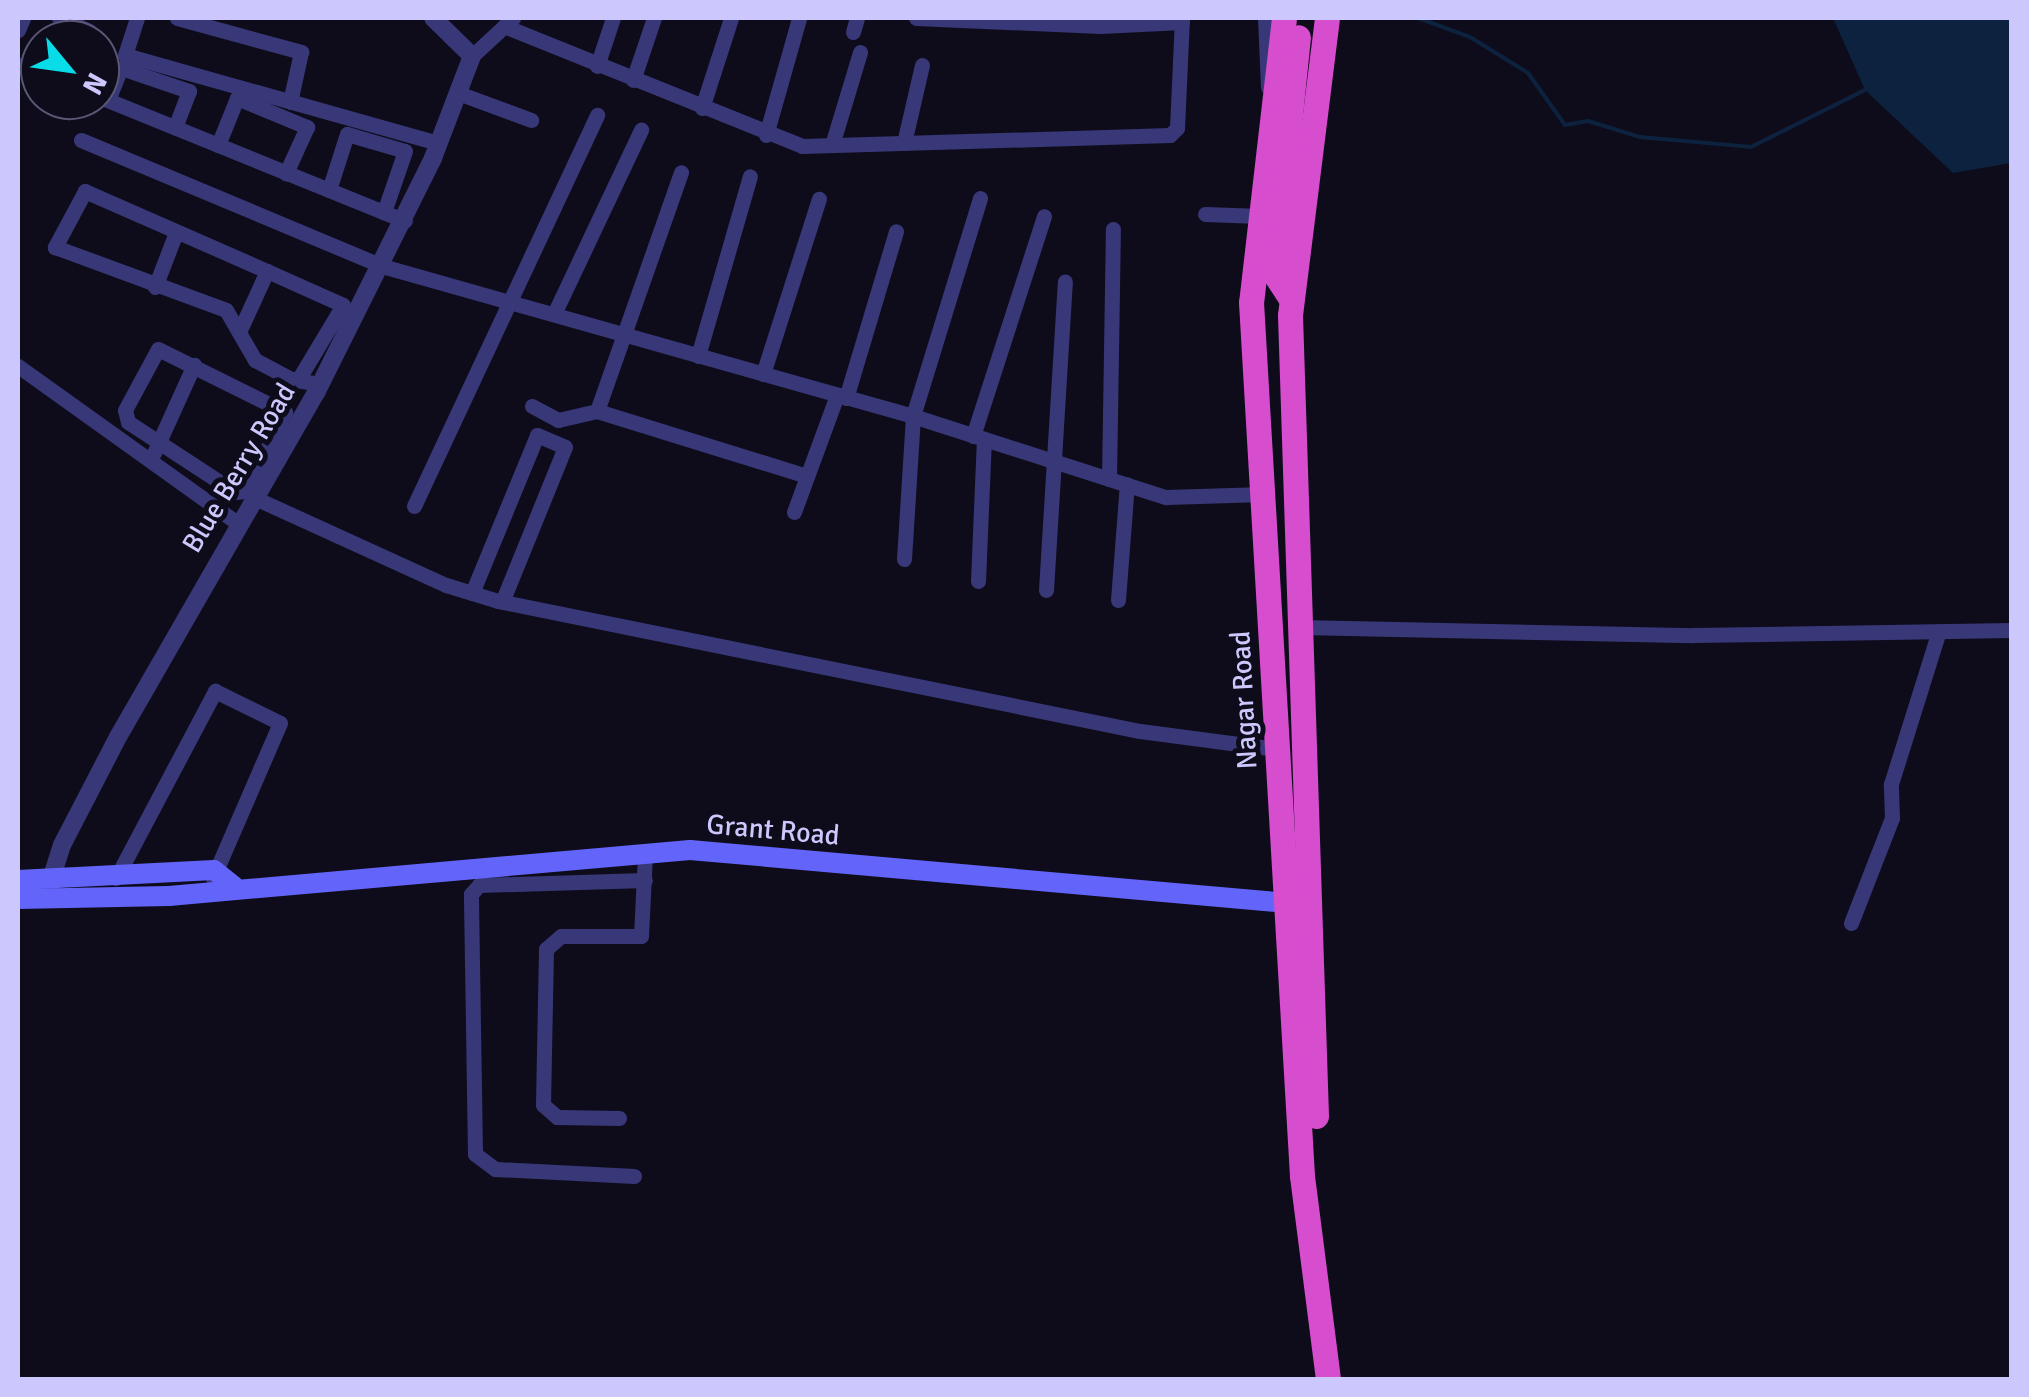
<!DOCTYPE html>
<html>
<head>
<meta charset="utf-8">
<style>
	body { margin:0 }
	#map { position:relative; width:2029px; height:1397px; overflow:hidden; background:#0e0c1b; font-family:Signika,sans-serif }
	div>[style] { position:absolute }
	.water>* { inset:0; background:#0d223e }
	.stream>* { height:4px; margin:-2px; padding:0 2px; transform-origin:2px; border-radius:2px; background:#0d223e }
	.minor>* { height:15px; margin:-7.5px; padding:0 7.5px; transform-origin:7.5px; border-radius:7.5px; background:#383879 }
	.tertiary>* { height:18px; margin:-9px; padding:0 9px; transform-origin:9px; border-radius:9px; background:#383879 }
	.secondary>* { height:20px; margin:-10px; padding:0 10px; transform-origin:10px; border-radius:10px; background:#6365fa }
	.trunk>* { height:25px; margin:-12.5px; padding:0 12.5px; transform-origin:12.5px; border-radius:12.5px; background:#d64dce }
	span { translate:-50% -50%; white-space:nowrap; text-align:center; line-height:1.15; -webkit-text-stroke:10px #0e0c1b; paint-order:stroke }
	.street-label { font-size:28px; color:#ccc8fd }
	.frame { position:absolute; inset:0; border:20px solid #ccc8fd; pointer-events:none }
	.north { position:absolute; left:20px; top:20px; width:100px; height:100px; box-sizing:border-box; background:#0e0c1b; border:2px solid #5a5775; border-radius:50%; rotate:119deg; font-size:28px; font-weight:700; line-height:40px; text-align:center; color:#ccc8fd }
	.north::after { content:''; display:block; margin:auto; width:35px; height:45px; background:#08dce9; clip-path:polygon(50% 0,100% 100%,50% 72%,0 100%) }
</style>
</head>
<body>
<div id="map">
	<div class="water">
		<div style="clip-path:polygon(1833px 18px,2011px 18px,2011px 163px,1953px 173px,1865px 90px)"></div>
	</div>
	<div class="stream">
		<div style="left:1418px;top:18px;width:55px;rotate:20.1deg"></div>
		<div style="left:1470px;top:37px;width:68px;rotate:31.8deg"></div>
		<div style="left:1528px;top:73px;width:64px;rotate:54.6deg"></div>
		<div style="left:1565px;top:125px;width:23px;rotate:-10deg"></div>
		<div style="left:1588px;top:121px;width:54px;rotate:17.1deg"></div>
		<div style="left:1640px;top:137px;width:111px;rotate:5.1deg"></div>
		<div style="left:1751px;top:147px;width:127px;rotate:-26.6deg"></div>
	</div>
	<div class="minor">
		<div style="left:59px;top:18px;width:33px;rotate:23deg"></div>
		<div style="left:89px;top:31px;width:10px;rotate:114deg"></div>
		<div style="left:137px;top:18px;width:39px;rotate:108deg"></div>
		<div style="left:125px;top:55px;width:326px;rotate:15.7deg"></div>
		<div style="left:177px;top:18px;width:129px;rotate:15.3deg"></div>
		<div style="left:301px;top:52px;width:51px;rotate:102.4deg"></div>
		<div style="left:916px;top:18px;width:184px;rotate:2.5deg"></div>
		<div style="left:1100px;top:26px;width:82px;rotate:-2.8deg"></div>
		<div style="left:1265px;top:18px;width:69px;rotate:87.5deg"></div>
		<div style="left:504px;top:26px;width:321px;rotate:21.9deg"></div>
		<div style="left:802px;top:146px;width:368px;rotate:-1.7deg"></div>
		<div style="left:1170px;top:135px;width:10px;rotate:-45deg"></div>
		<div style="left:1177px;top:128px;width:110px;rotate:-87.4deg"></div>
		<div style="left:18px;top:30px;width:13px;rotate:-67deg"></div>
		<div style="left:853px;top:32px;width:15px;rotate:-74deg"></div>
		<div style="left:472px;top:56px;width:56px;rotate:-42.8deg"></div>
		<div style="left:18px;top:65px;width:24px;rotate:22deg"></div>
		<div style="left:597px;top:66px;width:51px;rotate:-71.6deg"></div>
		<div style="left:633px;top:80px;width:65px;rotate:-71.3deg"></div>
		<div style="left:458px;top:93px;width:78px;rotate:20.3deg"></div>
		<div style="left:100px;top:97px;width:329px;rotate:22.1deg"></div>
		<div style="left:108px;top:100px;width:35px;rotate:-68deg"></div>
		<div style="left:121px;top:68px;width:72px;rotate:18.7deg"></div>
		<div style="left:189px;top:91px;width:39px;rotate:111deg"></div>
		<div style="left:702px;top:108px;width:95px;rotate:-72.1deg"></div>
		<div style="left:766px;top:135px;width:122px;rotate:-74.2deg"></div>
		<div style="left:81px;top:140px;width:326px;rotate:22.7deg"></div>
		<div style="left:382px;top:266px;width:552px;rotate:15.77deg"></div>
		<div style="left:913px;top:416px;width:266px;rotate:17.8deg"></div>
		<div style="left:1166px;top:497px;width:98px;rotate:-1.8deg"></div>
		<div style="left:904px;top:143px;width:80px;rotate:-77deg"></div>
		<div style="left:218px;top:145px;width:51px;rotate:-68deg"></div>
		<div style="left:237px;top:98px;width:76px;rotate:22.5deg"></div>
		<div style="left:307px;top:127px;width:51px;rotate:114.5deg"></div>
		<div style="left:832px;top:145px;width:97px;rotate:-73.2deg"></div>
		<div style="left:329px;top:190px;width:59px;rotate:-72.2deg"></div>
		<div style="left:347px;top:134px;width:60px;rotate:16.3deg"></div>
		<div style="left:405px;top:151px;width:65px;rotate:109deg"></div>
		<div style="left:1205px;top:214px;width:55px;rotate:2.1deg"></div>
		<div style="left:267px;top:271px;width:199px;rotate:-156.3deg"></div>
		<div style="left:85px;top:191px;width:64px;rotate:118.2deg"></div>
		<div style="left:55px;top:247px;width:182px;rotate:20.2deg"></div>
		<div style="left:226px;top:310px;width:58px;rotate:59.9deg"></div>
		<div style="left:255px;top:360px;width:41px;rotate:27.8deg"></div>
		<div style="left:291px;top:379px;width:29px;rotate:10deg"></div>
		<div style="left:155px;top:287px;width:56px;rotate:-69deg"></div>
		<div style="left:554px;top:314px;width:204px;rotate:-64.7deg"></div>
		<div style="left:240px;top:330px;width:65px;rotate:-65.4deg"></div>
		<div style="left:267px;top:271px;width:83px;rotate:24.1deg"></div>
		<div style="left:343px;top:305px;width:87px;rotate:121deg"></div>
		<div style="left:158px;top:349px;width:142px;rotate:26.4deg"></div>
		<div style="left:285px;top:412px;width:88px;rotate:116.3deg"></div>
		<div style="left:246px;top:491px;width:11px;rotate:175deg"></div>
		<div style="left:235px;top:492px;width:128px;rotate:-146.8deg"></div>
		<div style="left:128px;top:422px;width:12px;rotate:-104deg"></div>
		<div style="left:125px;top:410px;width:69px;rotate:-61.6deg"></div>
		<div style="left:698px;top:356px;width:187px;rotate:-73.9deg"></div>
		<div style="left:18px;top:366px;width:273px;rotate:35.6deg"></div>
		<div style="left:763px;top:374px;width:184px;rotate:-72.3deg"></div>
		<div style="left:846px;top:398px;width:174px;rotate:-73.3deg"></div>
		<div style="left:532px;top:406px;width:30px;rotate:28deg"></div>
		<div style="left:558px;top:420px;width:40px;rotate:-13deg"></div>
		<div style="left:597px;top:411px;width:220px;rotate:17.2deg"></div>
		<div style="left:597px;top:411px;width:253px;rotate:-70.6deg"></div>
		<div style="left:973px;top:436px;width:231px;rotate:-72.1deg"></div>
		<div style="left:154px;top:453px;width:97px;rotate:-65.6deg"></div>
		<div style="left:1109px;top:479px;width:250px;rotate:-89.1deg"></div>
		<div style="left:257px;top:499px;width:208px;rotate:24.5deg"></div>
		<div style="left:446px;top:585px;width:54px;rotate:17.1deg"></div>
		<div style="left:498px;top:601px;width:655px;rotate:11.45deg"></div>
		<div style="left:1140px;top:731px;width:138px;rotate:7.5deg"></div>
		<div style="left:414px;top:506px;width:432px;rotate:-64.9deg"></div>
		<div style="left:794px;top:512px;width:125px;rotate:-69.8deg"></div>
		<div style="left:904px;top:559px;width:143px;rotate:-86.4deg"></div>
		<div style="left:913px;top:416px;width:228px;rotate:-72.9deg"></div>
		<div style="left:978px;top:581px;width:142px;rotate:-87.6deg"></div>
		<div style="left:1046px;top:590px;width:309px;rotate:-86.5deg"></div>
		<div style="left:472px;top:593px;width:171px;rotate:-67.6deg"></div>
		<div style="left:537px;top:435px;width:30px;rotate:23deg"></div>
		<div style="left:565px;top:447px;width:167px;rotate:112.1deg"></div>
		<div style="left:1118px;top:600px;width:116px;rotate:-85.6deg"></div>
		<div style="left:1300px;top:627px;width:393px;rotate:1.2deg"></div>
		<div style="left:1693px;top:635px;width:319px;rotate:-0.9deg"></div>
		<div style="left:116px;top:878px;width:212px;rotate:-62.1deg"></div>
		<div style="left:215px;top:691px;width:72px;rotate:26.2deg"></div>
		<div style="left:280px;top:723px;width:169px;rotate:113.4deg"></div>
		<div style="left:1851px;top:923px;width:113px;rotate:-68.7deg"></div>
		<div style="left:1892px;top:818px;width:34px;rotate:-92deg"></div>
		<div style="left:1891px;top:784px;width:160px;rotate:-72.6deg"></div>
		<div style="left:619px;top:1118px;width:62px;rotate:-179.1deg"></div>
		<div style="left:557px;top:1117px;width:18px;rotate:-139deg"></div>
		<div style="left:543px;top:1105px;width:156px;rotate:-88.9deg"></div>
		<div style="left:546px;top:949px;width:20px;rotate:-41deg"></div>
		<div style="left:561px;top:936px;width:80px"></div>
		<div style="left:641px;top:936px;width:82px;rotate:-87.2deg"></div>
		<div style="left:634px;top:1176px;width:139px;rotate:-177.1deg"></div>
		<div style="left:495px;top:1169px;width:25px;rotate:-143deg"></div>
		<div style="left:475px;top:1154px;width:260px;rotate:-90.9deg"></div>
		<div style="left:471px;top:894px;width:12px;rotate:-48deg"></div>
		<div style="left:479px;top:885px;width:166px;rotate:-1.7deg"></div>
	</div>
	<div class="tertiary">
		<div style="left:47px;top:892px;width:49px;rotate:-72.3deg"></div>
		<div style="left:62px;top:845px;width:122px;rotate:-62.6deg"></div>
		<div style="left:118px;top:737px;width:397px;rotate:-60.1deg"></div>
		<div style="left:316px;top:393px;width:263px;rotate:-63.5deg"></div>
		<div style="left:433px;top:158px;width:109px;rotate:-69.1deg"></div>
		<div style="left:472px;top:56px;width:54px;rotate:-135.7deg"></div>
	</div>
	<div class="secondary">
		<div style="left:18px;top:880px;width:196px;rotate:-2.9deg"></div>
		<div style="left:214px;top:870px;width:26px;rotate:39deg"></div>
		<div style="left:18px;top:899px;width:151px;rotate:-1.1deg"></div>
		<div style="left:169px;top:896px;width:523px;rotate:-5.05deg"></div>
		<div style="left:690px;top:850px;width:611px;rotate:5.07deg"></div>
	</div>
	<div class="trunk">
		<div style="left:1284px;top:18px;width:286px;rotate:96.6deg"></div>
		<div style="left:1251px;top:302px;width:875px;rotate:86.66deg"></div>
		<div style="left:1302px;top:1176px;width:206px;rotate:82.7deg"></div>
		<div style="left:1291px;top:299px;width:31px;rotate:-123deg"></div>
		<div style="left:1274px;top:273px;width:237px;rotate:-84.2deg"></div>
		<div style="left:1316px;top:1116px;width:801px;rotate:-91.86deg"></div>
		<div style="left:1290px;top:315px;width:299px;rotate:-82.9deg"></div>
	</div>
	<div class="street-label">
		<span style="left:239px;top:468px;rotate:-59deg">Blue Berry Road</span>
		<span style="left:1244px;top:700px;rotate:-93deg">Nagar Road</span>
		<span style="left:773px;top:830px;rotate:5deg">Grant Road</span>
	</div>
	<div class="frame"></div>
	<div class="north">N</div>
</div>
</body>
</html>
